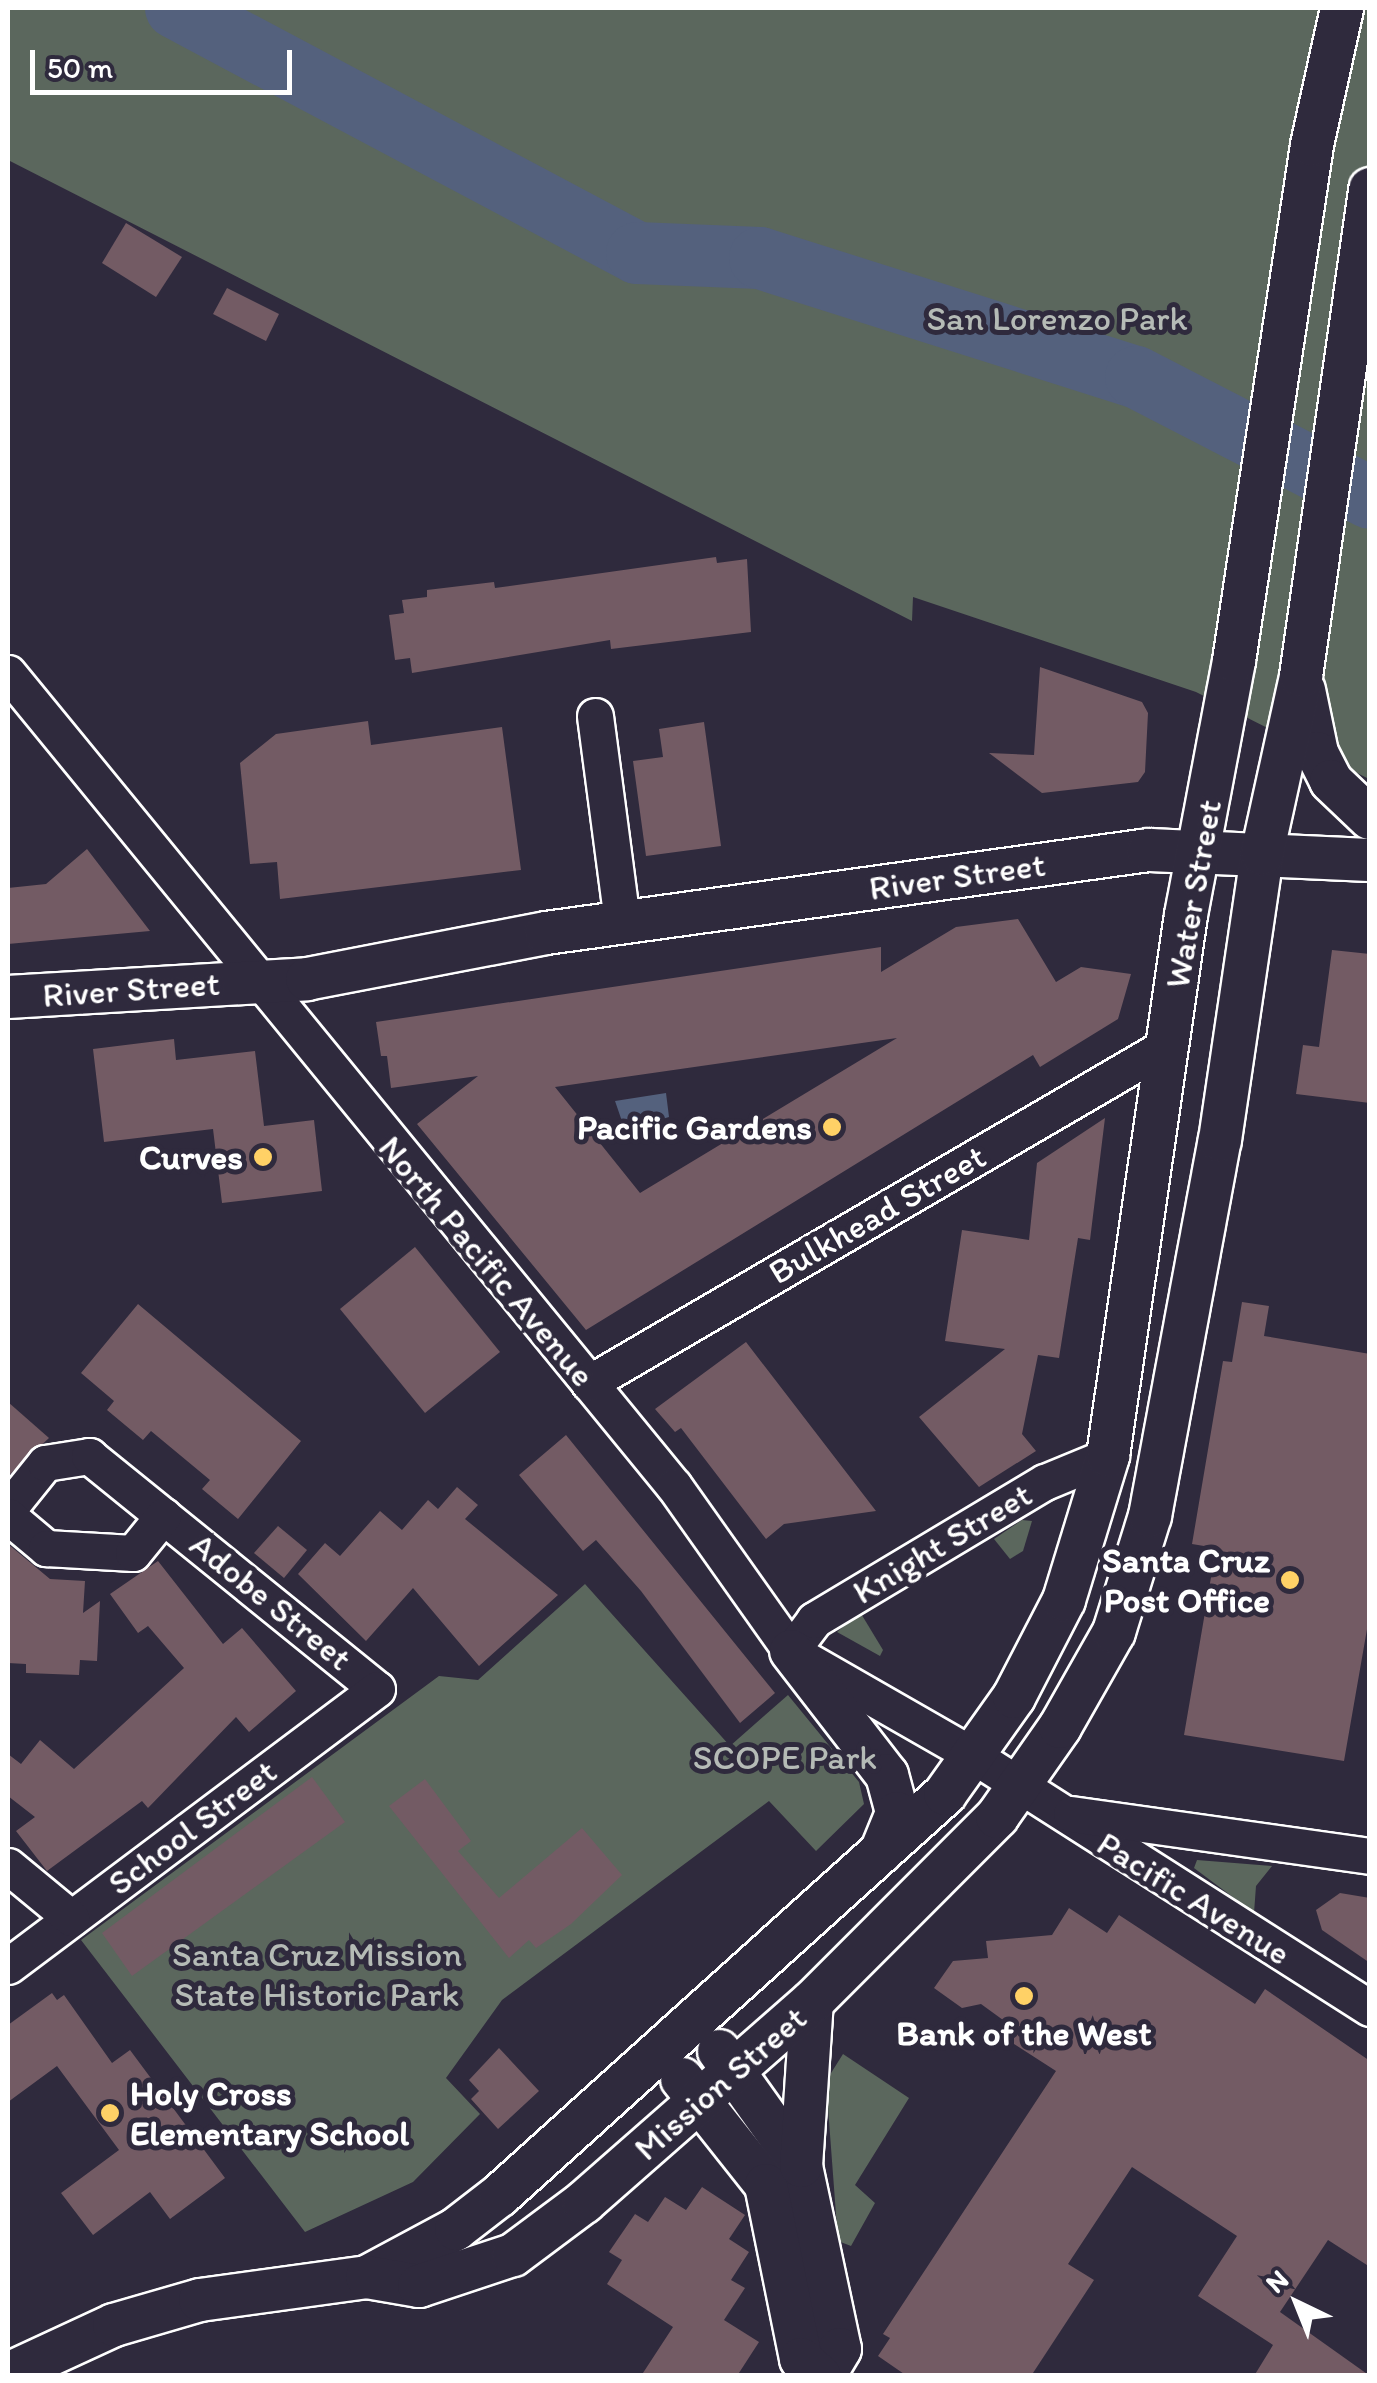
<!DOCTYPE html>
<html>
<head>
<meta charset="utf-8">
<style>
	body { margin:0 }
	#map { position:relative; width:1377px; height:2383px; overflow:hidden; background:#2f2a3d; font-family:Itim,sans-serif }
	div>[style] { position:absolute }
	.green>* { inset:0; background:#5b675d }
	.water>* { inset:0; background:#54617d }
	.river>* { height:62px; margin:-31px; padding:0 31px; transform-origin:31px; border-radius:31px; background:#54617d }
	.building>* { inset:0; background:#735b64 }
	.roads { filter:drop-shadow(2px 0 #fff) drop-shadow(-2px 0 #fff) drop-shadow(0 2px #fff) drop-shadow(0 -2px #fff) }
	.minor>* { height:35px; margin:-17.5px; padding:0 17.5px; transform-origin:17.5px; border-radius:17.5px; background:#2f2a3d }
	.major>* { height:42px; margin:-21px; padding:0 21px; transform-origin:21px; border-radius:21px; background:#2f2a3d }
	.dots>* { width:28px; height:28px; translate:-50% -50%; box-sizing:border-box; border:5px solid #2f2a3d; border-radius:50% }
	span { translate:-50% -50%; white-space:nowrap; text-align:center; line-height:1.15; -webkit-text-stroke:10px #2f2a3d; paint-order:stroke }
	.park-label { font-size:35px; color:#b5bbb6 }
	.street-label { font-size:35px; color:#fff }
	.poi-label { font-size:35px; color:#fff; font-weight:700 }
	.right { translate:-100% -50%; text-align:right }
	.left { translate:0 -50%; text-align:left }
	.frame { position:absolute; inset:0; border:10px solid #fff; pointer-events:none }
	.north { position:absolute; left:1247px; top:2253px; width:100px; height:100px; -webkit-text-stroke:8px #2f2a3d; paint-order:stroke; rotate:317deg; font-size:28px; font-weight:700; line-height:40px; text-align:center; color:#fff }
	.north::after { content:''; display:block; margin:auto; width:35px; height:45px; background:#fff; clip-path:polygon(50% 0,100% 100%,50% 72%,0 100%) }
	.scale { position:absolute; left:30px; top:50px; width:262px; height:45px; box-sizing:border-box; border:5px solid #fff; border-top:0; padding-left:12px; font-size:30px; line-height:35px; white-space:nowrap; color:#fff; -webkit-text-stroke:8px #2f2a3d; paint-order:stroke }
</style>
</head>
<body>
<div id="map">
	<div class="green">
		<div style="clip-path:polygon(8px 8px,1369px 8px,1369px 779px,1196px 692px,913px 597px,912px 621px,8px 160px)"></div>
		<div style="clip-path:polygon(1022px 1520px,1032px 1521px,1023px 1551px,1010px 1559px,994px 1539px)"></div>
		<div style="clip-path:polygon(585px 1584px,730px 1746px,788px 1695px,859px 1782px,864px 1804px,816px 1851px,769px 1801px,502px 2000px,446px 2078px,480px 2114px,413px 2182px,305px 2232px,81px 1940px,439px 1676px,478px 1680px)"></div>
		<div style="clip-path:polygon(860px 1612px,883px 1650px,880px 1656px,837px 1632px)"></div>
		<div style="clip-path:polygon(1197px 1860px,1272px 1866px,1256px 1886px,1254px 1913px,1194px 1868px)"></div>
		<div style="clip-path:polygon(843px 2054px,909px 2098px,855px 2185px,875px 2203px,851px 2246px,838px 2241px,826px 2081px)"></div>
	</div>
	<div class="water">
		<div style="clip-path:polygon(666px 1093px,669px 1117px,625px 1130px,615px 1101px)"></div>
	</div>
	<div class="river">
		<div style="left:176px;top:8px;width:522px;rotate:27.99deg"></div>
		<div style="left:637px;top:253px;width:123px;rotate:2.3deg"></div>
		<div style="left:760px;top:258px;width:394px;rotate:17.6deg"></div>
		<div style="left:1136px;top:377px;width:263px;rotate:27.3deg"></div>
	</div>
	<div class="building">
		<div style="clip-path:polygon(126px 223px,182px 257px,156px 297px,102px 263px)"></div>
		<div style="clip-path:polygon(227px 288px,279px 314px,266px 341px,213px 314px)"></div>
		<div style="clip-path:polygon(716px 557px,717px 563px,747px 559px,751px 632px,611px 649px,610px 640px,412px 673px,410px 658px,395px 660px,389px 615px,404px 613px,402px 600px,427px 597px,427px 590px,494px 582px,495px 588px)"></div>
		<div style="clip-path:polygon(1040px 667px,1142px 702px,1148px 713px,1145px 772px,1138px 782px,1042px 793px,989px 753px,1034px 755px)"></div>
		<div style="clip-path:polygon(368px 721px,371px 745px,502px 727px,521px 870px,280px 899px,277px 862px,250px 864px,240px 763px,276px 734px)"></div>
		<div style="clip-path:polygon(704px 722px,721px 846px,646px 856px,633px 761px,663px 757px,659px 729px)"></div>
		<div style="clip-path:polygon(87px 849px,150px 931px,8px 944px,8px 888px,46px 884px)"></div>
		<div style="clip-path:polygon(evenodd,1018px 919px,1056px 982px,1081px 967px,1131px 974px,1118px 1019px,1040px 1067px,1033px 1055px,586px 1330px,417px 1124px,478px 1076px,391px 1088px,387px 1056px,381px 1056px,376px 1022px,881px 947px,881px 972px,956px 927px,1018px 919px,897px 1038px,640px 1193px,555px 1087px,897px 1038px)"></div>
		<div style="clip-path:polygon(1332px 950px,1370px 954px,1370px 1103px,1296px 1094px,1303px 1045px,1319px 1047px)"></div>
		<div style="clip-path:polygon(174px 1039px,176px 1060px,255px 1051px,264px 1126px,314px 1120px,322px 1191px,222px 1203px,213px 1129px,104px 1142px,93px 1049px)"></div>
		<div style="clip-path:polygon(1105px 1118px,1090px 1240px,1078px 1238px,1059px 1358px,1038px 1355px,1022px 1434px,1036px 1451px,979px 1487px,919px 1417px,1005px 1349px,945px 1341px,962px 1230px,1029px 1240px,1037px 1163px)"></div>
		<div style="clip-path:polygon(415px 1247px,500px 1352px,425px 1413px,340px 1309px)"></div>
		<div style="clip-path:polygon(1242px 1302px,1269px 1306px,1264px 1336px,1370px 1354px,1370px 1612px,1344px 1761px,1184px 1735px,1216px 1548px,1192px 1544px,1223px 1361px,1232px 1362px)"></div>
		<div style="clip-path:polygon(138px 1304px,301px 1441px,238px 1519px,202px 1489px,210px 1480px,151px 1431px,143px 1440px,107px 1410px,114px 1401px,81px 1373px)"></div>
		<div style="clip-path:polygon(746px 1342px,876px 1511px,784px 1524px,766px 1539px,681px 1428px,675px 1432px,655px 1409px)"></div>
		<div style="clip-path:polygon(8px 1402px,49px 1438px,8px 1476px)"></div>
		<div style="clip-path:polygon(566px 1435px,775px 1693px,740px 1723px,641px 1591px,596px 1540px,583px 1551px,519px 1475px)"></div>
		<div style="clip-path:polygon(457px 1487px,478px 1505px,465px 1519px,558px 1595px,479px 1666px,413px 1588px,366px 1641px,298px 1574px,325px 1543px,340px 1556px,380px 1511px,402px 1530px,428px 1500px,438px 1509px)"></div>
		<div style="clip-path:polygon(278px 1526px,307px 1550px,284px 1578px,254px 1553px)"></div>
		<div style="clip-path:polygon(8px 1544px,50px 1579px,85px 1581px,83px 1613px,100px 1601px,97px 1661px,80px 1660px,79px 1675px,26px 1673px,26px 1664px,8px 1663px)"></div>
		<div style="clip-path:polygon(158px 1561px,223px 1644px,242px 1628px,296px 1691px,249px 1732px,236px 1717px,148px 1808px,142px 1801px,47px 1871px,16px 1831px,35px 1817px,8px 1796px,8px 1754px,21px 1764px,40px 1740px,74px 1769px,184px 1668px,148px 1626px,138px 1633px,110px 1594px)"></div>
		<div style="clip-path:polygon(312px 1777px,345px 1822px,132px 1976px,102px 1933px)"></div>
		<div style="clip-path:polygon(425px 1779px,471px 1841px,458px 1851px,499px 1898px,582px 1828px,622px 1875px,571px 1924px,536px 1948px,529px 1940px,509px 1958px,389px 1806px)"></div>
		<div style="clip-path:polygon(1340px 1893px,1370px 1898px,1370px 1963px,1322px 1930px,1316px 1910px)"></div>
		<div style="clip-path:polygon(1069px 1908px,1107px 1933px,1119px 1915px,1255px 2004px,1265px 1989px,1370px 2061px,1370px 2267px,1328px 2240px,1280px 2312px,1370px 2376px,1254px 2376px,1273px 2345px,1198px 2296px,1237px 2236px,1132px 2167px,1068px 2264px,1094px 2280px,1031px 2376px,907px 2376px,878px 2356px,890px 2338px,883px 2334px,1056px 2071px,1014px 2044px,1014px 2028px,981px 2004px,962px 2008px,934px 1988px,953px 1961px,988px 1958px,986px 1941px,1052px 1935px)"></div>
		<div style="clip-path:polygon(52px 1993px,57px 2000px,64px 1995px,112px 2063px,130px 2050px,225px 2178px,170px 2219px,150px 2192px,93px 2235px,61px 2193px,119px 2150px,57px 2066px,8px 2102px,8px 2025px)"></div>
		<div style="clip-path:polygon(499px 2048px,539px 2091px,498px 2129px,471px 2099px,479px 2091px,469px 2080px)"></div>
		<div style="clip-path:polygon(702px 2187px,745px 2215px,729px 2239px,749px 2252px,731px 2280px,745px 2288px,724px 2320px,759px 2342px,737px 2376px,641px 2376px,673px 2327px,607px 2284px,622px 2260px,609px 2252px,635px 2214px,648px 2222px,665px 2197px,686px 2210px)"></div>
	</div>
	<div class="roads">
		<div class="minor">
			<div style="left:8px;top:673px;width:1051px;rotate:50.68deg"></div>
			<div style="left:674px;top:1486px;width:202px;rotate:54.7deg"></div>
			<div style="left:791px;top:1651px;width:211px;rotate:29.8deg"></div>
			<div style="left:974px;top:1756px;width:469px;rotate:32.5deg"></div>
			<div style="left:595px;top:716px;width:208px;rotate:82.5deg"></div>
			<div style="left:589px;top:1383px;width:668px;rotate:-30.29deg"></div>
			<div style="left:8px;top:1509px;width:59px;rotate:-51.2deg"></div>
			<div style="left:45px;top:1463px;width:45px;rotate:-9deg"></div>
			<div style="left:89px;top:1456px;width:370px;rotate:39deg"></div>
			<div style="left:377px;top:1689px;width:461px;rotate:143.1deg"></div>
			<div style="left:8px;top:1516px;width:50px;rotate:40.1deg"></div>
			<div style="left:46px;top:1548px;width:87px;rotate:3.3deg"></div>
			<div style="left:133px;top:1553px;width:48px;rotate:-51deg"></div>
			<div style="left:791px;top:1651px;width:39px;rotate:-53deg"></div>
			<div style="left:814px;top:1620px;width:269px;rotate:-30.9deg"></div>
			<div style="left:1045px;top:1482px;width:68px;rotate:-22.4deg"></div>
			<div style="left:1071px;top:1814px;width:302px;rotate:8deg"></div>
			<div style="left:8px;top:1866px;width:82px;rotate:39.5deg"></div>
		</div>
		<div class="major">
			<div style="left:1304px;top:690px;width:64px;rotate:78.3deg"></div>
			<div style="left:1317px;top:753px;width:31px;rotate:63deg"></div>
			<div style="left:1331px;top:781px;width:54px;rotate:43.5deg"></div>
			<div style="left:8px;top:997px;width:300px;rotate:-3.4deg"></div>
			<div style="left:307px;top:979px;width:243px;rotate:-10.9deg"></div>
			<div style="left:546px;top:933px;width:609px;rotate:-7.84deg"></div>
			<div style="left:1149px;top:850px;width:221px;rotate:2.6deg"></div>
			<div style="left:791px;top:1651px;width:157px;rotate:52.3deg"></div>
			<div style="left:887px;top:1775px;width:39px;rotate:75deg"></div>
			<div style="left:897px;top:1813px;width:42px;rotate:112.3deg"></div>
			<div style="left:719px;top:2051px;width:141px;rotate:54.5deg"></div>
			<div style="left:801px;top:2166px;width:187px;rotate:78deg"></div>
			<div style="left:840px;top:2349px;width:31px;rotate:121deg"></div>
			<div style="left:682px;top:2079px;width:135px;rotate:51.6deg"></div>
			<div style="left:766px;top:2185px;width:177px;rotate:78.6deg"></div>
			<div style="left:801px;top:2359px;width:25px;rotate:42deg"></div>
			<div style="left:801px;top:2166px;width:164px;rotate:-86.2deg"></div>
			<div style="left:367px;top:2277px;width:101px;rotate:-28.3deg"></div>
			<div style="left:456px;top:2229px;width:56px;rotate:-37.7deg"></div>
			<div style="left:500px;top:2195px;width:599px;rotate:-42.02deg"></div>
			<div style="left:945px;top:1794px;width:119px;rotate:-54.6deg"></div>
			<div style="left:1014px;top:1697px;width:109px;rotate:-62.7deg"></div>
			<div style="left:1064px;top:1600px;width:151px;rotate:-73deg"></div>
			<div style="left:1108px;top:1456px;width:547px;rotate:-81.8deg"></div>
			<div style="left:1186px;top:915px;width:258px;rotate:-79.3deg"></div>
			<div style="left:1234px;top:661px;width:522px;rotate:-81.4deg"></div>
			<div style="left:1312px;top:145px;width:140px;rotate:-77.6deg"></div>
			<div style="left:8px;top:2374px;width:117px;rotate:-24.8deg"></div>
			<div style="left:114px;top:2325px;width:90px;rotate:-16.2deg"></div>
			<div style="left:200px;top:2300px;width:169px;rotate:-7.8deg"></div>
			<div style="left:367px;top:2277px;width:53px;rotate:9.8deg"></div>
			<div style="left:419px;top:2286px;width:99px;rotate:-18.3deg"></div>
			<div style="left:513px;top:2255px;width:89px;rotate:-36.7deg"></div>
			<div style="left:584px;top:2202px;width:303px;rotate:-41.3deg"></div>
			<div style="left:812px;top:2002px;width:262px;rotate:-45deg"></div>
			<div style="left:997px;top:1817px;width:110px;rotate:-55deg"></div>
			<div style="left:1060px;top:1727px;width:109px;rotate:-60.4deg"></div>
			<div style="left:1114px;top:1632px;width:121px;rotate:-72.8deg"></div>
			<div style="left:1150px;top:1516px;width:382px;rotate:-79.5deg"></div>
			<div style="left:1220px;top:1140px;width:289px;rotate:-81.6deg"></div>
			<div style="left:1262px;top:854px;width:182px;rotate:-77.6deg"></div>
			<div style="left:1301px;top:676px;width:492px;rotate:-81.9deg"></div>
		</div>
	</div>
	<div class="dots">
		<div style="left:832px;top:1127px;background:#ffd166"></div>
		<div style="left:263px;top:1157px;background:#ffd166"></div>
		<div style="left:1290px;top:1580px;background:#ffd166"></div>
		<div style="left:1024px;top:1996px;background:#ffd166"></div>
		<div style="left:110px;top:2113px;background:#ffd166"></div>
	</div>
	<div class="park-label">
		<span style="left:1057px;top:318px">San Lorenzo Park</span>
		<span style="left:785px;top:1757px">SCOPE Park</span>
		<span style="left:317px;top:1974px">Santa Cruz Mission<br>State Historic Park</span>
	</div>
	<div class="street-label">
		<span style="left:957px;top:876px;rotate:-8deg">River Street</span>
		<span style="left:1193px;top:894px;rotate:-80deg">Water Street</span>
		<span style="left:131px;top:989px;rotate:-4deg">River Street</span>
		<span style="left:877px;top:1214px;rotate:-30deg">Bulkhead Street</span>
		<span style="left:487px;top:1261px;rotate:50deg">North Pacific Avenue</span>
		<span style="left:942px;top:1543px;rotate:-31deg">Knight Street</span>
		<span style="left:271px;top:1601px;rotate:39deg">Adobe Street</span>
		<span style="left:192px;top:1827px;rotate:-37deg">School Street</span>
		<span style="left:1194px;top:1898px;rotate:32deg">Pacific Avenue</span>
		<span style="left:720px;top:2083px;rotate:-41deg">Mission Street</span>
	</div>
	<div class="poi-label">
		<span class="right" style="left:812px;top:1127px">Pacific Gardens</span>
		<span class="right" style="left:243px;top:1157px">Curves</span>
		<span class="right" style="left:1270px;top:1580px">Santa Cruz<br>Post Office</span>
		<span style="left:1024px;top:2033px">Bank of the West</span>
		<span class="left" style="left:130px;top:2113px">Holy Cross<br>Elementary School</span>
	</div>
	<div class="frame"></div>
	<div class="north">N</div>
	<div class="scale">50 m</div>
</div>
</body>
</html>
